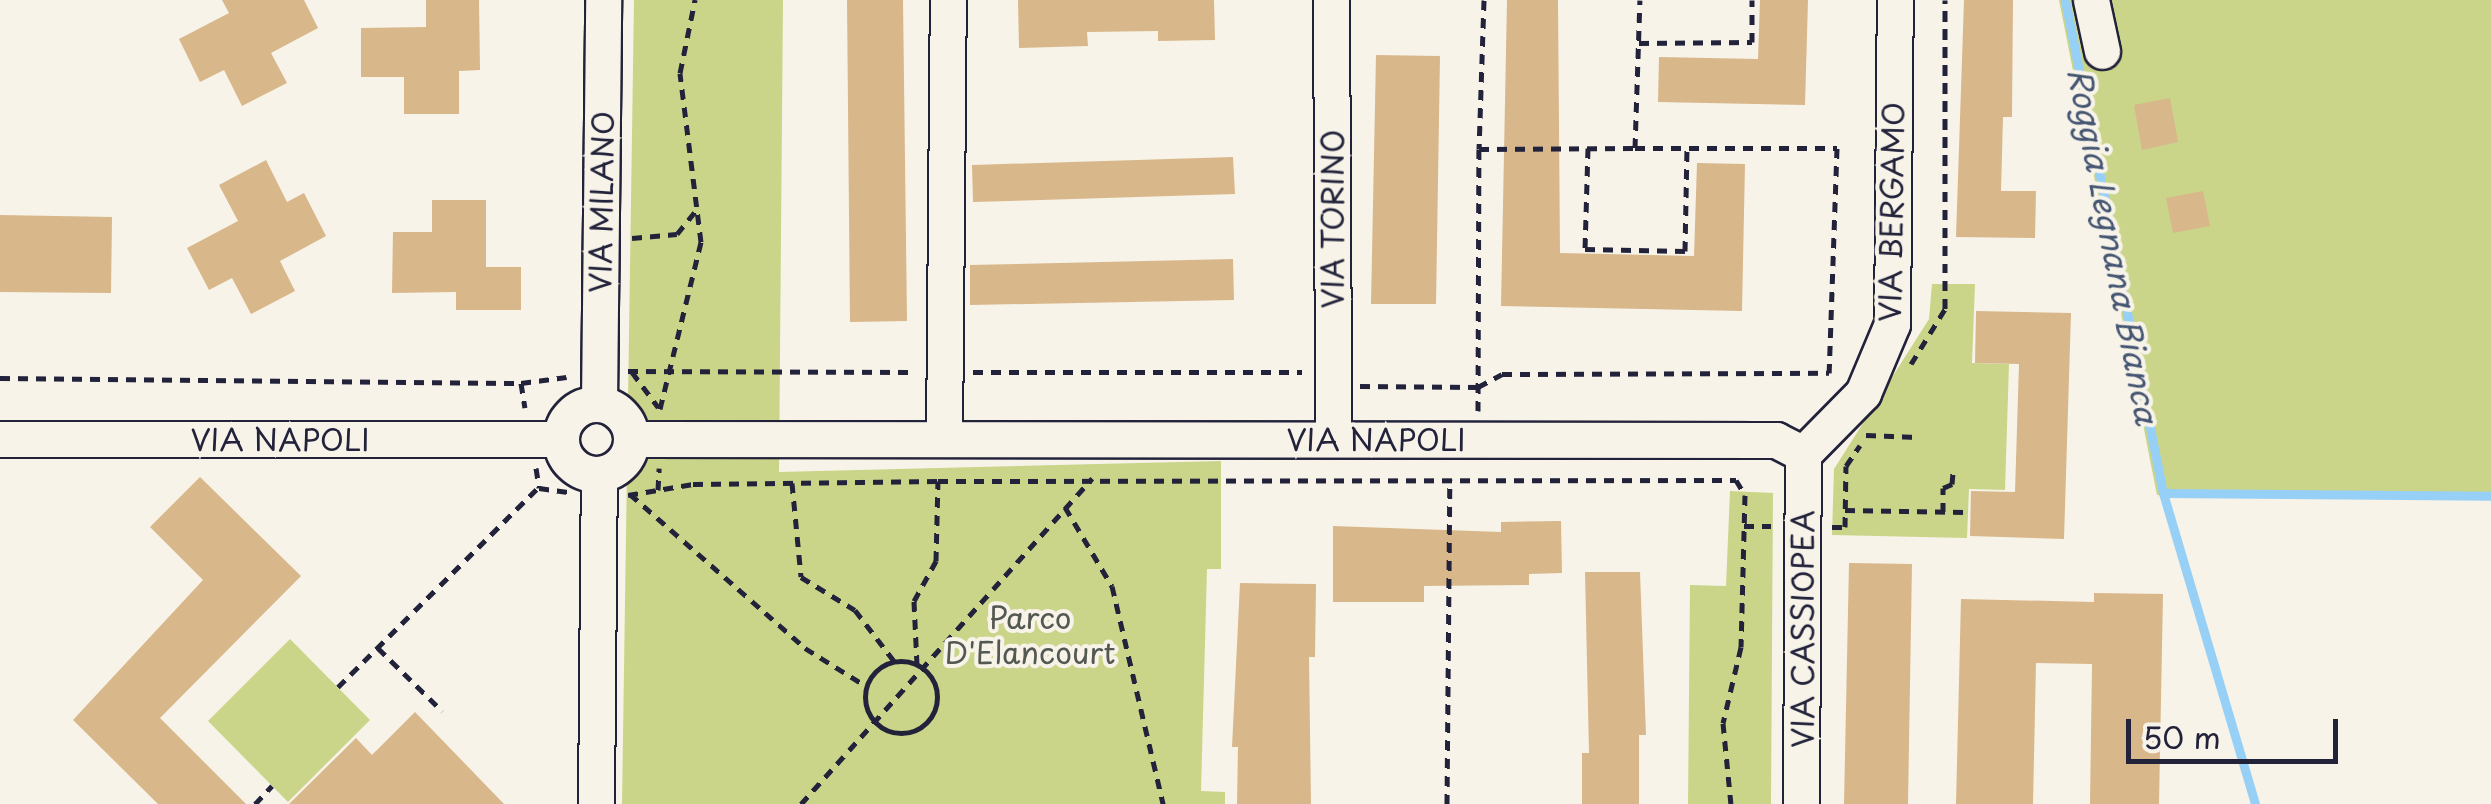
<!DOCTYPE html>
<html>
<head>
<meta charset="utf-8">
<style>
	body { margin:0 }
	#map { position:relative; width:2491px; height:804px; overflow:hidden; background:#f7f3e8; font-family:"Playpen Sans",sans-serif }
	div>[style] { position:absolute }
	.green>* { inset:0; background:#cad589 }
	.stream>* { height:9px; margin:-4.5px; padding:0 4.5px; transform-origin:4.5px; border-radius:4.5px; background:#97d0f6 }
	.building>* { inset:0; background:#d8b78b }
	.path>* { height:5px; margin-top:-2.5px; transform-origin:0; background:repeating-linear-gradient(90deg,#22223b 0 10px,transparent 0 18px) }
	.path>.ring { margin:-2.5px; padding:0; box-sizing:content-box; background:none; border:5px solid #22223b; border-radius:50% }
	.roads { filter:drop-shadow(2px 0 #22223b) drop-shadow(-2px 0 #22223b) drop-shadow(0 2px #22223b) drop-shadow(0 -2px #22223b) }
	.minor>* { height:35px; margin:-17.5px; padding:0 17.5px; transform-origin:17.5px; border-radius:17.5px; background:#f7f3e8 }
	.minor>.ring { margin:-17.5px; padding:0; box-sizing:content-box; background:none; border:35px solid #f7f3e8; border-radius:50% }
	span { translate:-50% -50%; white-space:nowrap; text-align:center; line-height:1.15; -webkit-text-stroke:8px #f7f3e8; paint-order:stroke }
	.street-label { font-size:30px; color:#22223b }
	.park-label { font-size:30px; color:#545852 }
	.water-label { font-size:32px; color:#455673; font-style:italic }
	.scale { position:absolute; left:2126px; top:719px; width:212px; height:45px; box-sizing:border-box; border:5px solid #22223b; border-top:0; padding-left:12px; font-size:30px; line-height:35px; white-space:nowrap; color:#22223b; -webkit-text-stroke:8px #f7f3e8; paint-order:stroke }
</style>
</head>
<body>
<div id="map">
	<div class="green">
		<div style="clip-path:polygon(634px 0,783px 0,779px 472px,1221px 461px,1221px 569px,1207px 569px,1201px 791px,1225px 792px,1225px 804px,622px 804px)"></div>
		<div style="clip-path:polygon(2059px 0,2491px 0,2491px 498px,2157px 495px)"></div>
		<div style="clip-path:polygon(1932px 284px,1975px 284px,1972px 363px,2009px 364px,2005px 490px,1969px 489px,1967px 538px,1832px 535px,1834px 469px,1929px 319px)"></div>
		<div style="clip-path:polygon(1730px 491px,1773px 493px,1771px 804px,1688px 804px,1690px 585px,1726px 586px)"></div>
		<div style="clip-path:polygon(290px 639px,370px 720px,288px 802px,208px 721px)"></div>
	</div>
	<div class="stream">
		<div style="left:2065px;top:0;width:503px;rotate:78.76deg"></div>
		<div style="left:2163px;top:493px;width:324px;rotate:73.5deg"></div>
		<div style="left:2163px;top:493px;width:328px;rotate:0.5deg"></div>
	</div>
	<div class="building">
		<div style="clip-path:polygon(222px 0,304px 0,318px 28px,271px 53px,287px 83px,242px 106px,224px 70px,200px 82px,179px 39px,229px 13px)"></div>
		<div style="clip-path:polygon(426px 0,479px 0,480px 70px,459px 71px,459px 114px,404px 114px,404px 77px,361px 77px,361px 28px,426px 27px)"></div>
		<div style="clip-path:polygon(847px 0,903px 0,907px 321px,850px 322px)"></div>
		<div style="clip-path:polygon(1018px 0,1214px 0,1215px 40px,1158px 41px,1158px 31px,1087px 32px,1088px 46px,1019px 48px)"></div>
		<div style="clip-path:polygon(1507px 0,1558px 0,1560px 253px,1694px 256px,1697px 163px,1745px 164px,1742px 311px,1501px 306px)"></div>
		<div style="clip-path:polygon(1760px 0,1808px 0,1805px 105px,1658px 102px,1659px 57px,1758px 59px)"></div>
		<div style="clip-path:polygon(1964px 0,2013px 0,2012px 117px,2003px 117px,2001px 191px,2036px 191px,2035px 238px,1956px 237px)"></div>
		<div style="clip-path:polygon(1376px 55px,1440px 56px,1436px 304px,1371px 304px)"></div>
		<div style="clip-path:polygon(2170px 98px,2178px 142px,2142px 150px,2134px 105px)"></div>
		<div style="clip-path:polygon(1233px 157px,1235px 194px,973px 202px,972px 165px)"></div>
		<div style="clip-path:polygon(266px 160px,287px 202px,304px 193px,326px 236px,280px 261px,295px 291px,251px 314px,232px 278px,209px 290px,187px 248px,238px 221px,219px 185px)"></div>
		<div style="clip-path:polygon(2203px 191px,2210px 226px,2173px 233px,2166px 198px)"></div>
		<div style="clip-path:polygon(432px 200px,486px 200px,486px 267px,521px 267px,521px 310px,456px 310px,456px 292px,392px 293px,393px 232px,432px 232px)"></div>
		<div style="clip-path:polygon(0 215px,112px 217px,111px 293px,0 292px)"></div>
		<div style="clip-path:polygon(1233px 259px,1234px 300px,970px 305px,970px 265px)"></div>
		<div style="clip-path:polygon(1976px 311px,2071px 313px,2064px 539px,1970px 536px,1971px 491px,2015px 492px,2019px 364px,1975px 363px)"></div>
		<div style="clip-path:polygon(200px 477px,301px 576px,160px 718px,246px 804px,158px 804px,73px 720px,203px 580px,150px 527px)"></div>
		<div style="clip-path:polygon(1561px 521px,1562px 573px,1529px 574px,1529px 585px,1424px 586px,1424px 602px,1333px 602px,1333px 526px,1501px 532px,1501px 522px)"></div>
		<div style="clip-path:polygon(1849px 563px,1912px 564px,1908px 804px,1844px 804px)"></div>
		<div style="clip-path:polygon(1585px 572px,1640px 572px,1646px 735px,1639px 735px,1639px 804px,1582px 804px,1582px 753px,1589px 753px)"></div>
		<div style="clip-path:polygon(1240px 583px,1316px 584px,1315px 657px,1309px 657px,1311px 804px,1237px 804px,1238px 747px,1232px 747px)"></div>
		<div style="clip-path:polygon(2094px 593px,2163px 594px,2159px 804px,2090px 804px,2092px 664px,2036px 663px,2033px 804px,1956px 804px,1961px 599px,2094px 602px)"></div>
		<div style="clip-path:polygon(415px 712px,504px 804px,289px 804px,356px 738px,372px 755px)"></div>
	</div>
	<div class="path">
		<div style="left:1484px;top:0;width:149px;rotate:91.9deg"></div>
		<div style="left:1479px;top:149px;width:156px;rotate:-0.4deg"></div>
		<div style="left:1635px;top:148px;width:148px;rotate:-88.1deg"></div>
		<div style="left:1639px;top:43px;width:113px;rotate:-0.5deg"></div>
		<div style="left:1752px;top:42px;width:42px;rotate:-90deg"></div>
		<div style="left:1588px;top:148px;width:101px;rotate:91.7deg"></div>
		<div style="left:1585px;top:249px;width:100px;rotate:1.1deg"></div>
		<div style="left:1685px;top:251px;width:103px;rotate:-88.9deg"></div>
		<div style="left:1635px;top:148px;width:202px"></div>
		<div style="left:1837px;top:148px;width:225px;rotate:92deg"></div>
		<div style="left:632px;top:238px;width:45px;rotate:-5.1deg"></div>
		<div style="left:677px;top:234px;width:32px;rotate:-51deg"></div>
		<div style="left:1911px;top:364px;width:65px;rotate:-58.3deg"></div>
		<div style="left:1945px;top:309px;width:309px;rotate:-90deg"></div>
		<div style="left:628px;top:371px;width:284px;rotate:0.2deg"></div>
		<div style="left:632px;top:372px;width:44px;rotate:53.4deg"></div>
		<div style="left:973px;top:372px;width:329px"></div>
		<div style="left:0;top:378px;width:521px;rotate:0.55deg"></div>
		<div style="left:521px;top:383px;width:25px;rotate:81deg"></div>
		<div style="left:521px;top:383px;width:46px;rotate:-7.4deg"></div>
		<div style="left:1360px;top:386px;width:118px;rotate:0.5deg"></div>
		<div style="left:1478px;top:387px;width:27px;rotate:-28deg"></div>
		<div style="left:1502px;top:374px;width:327px;rotate:-0.2deg"></div>
		<div style="left:660px;top:409px;width:172px;rotate:-76.2deg"></div>
		<div style="left:701px;top:242px;width:170px;rotate:-97.1deg"></div>
		<div style="left:680px;top:73px;width:75px;rotate:-78.4deg"></div>
		<div style="left:1478px;top:411px;width:262px;rotate:-89.8deg"></div>
		<div style="left:1866px;top:435px;width:51px;rotate:2.2deg"></div>
		<div style="left:536px;top:468px;width:20px;rotate:81deg"></div>
		<div style="left:539px;top:488px;width:29px;rotate:8deg"></div>
		<div style="left:792px;top:483px;width:94px;rotate:84.5deg"></div>
		<div style="left:801px;top:577px;width:63px;rotate:31.4deg"></div>
		<div style="left:855px;top:610px;width:64px;rotate:52.6deg"></div>
		<div style="left:658px;top:490px;width:22px;rotate:-87deg"></div>
		<div style="left:630px;top:494px;width:233px;rotate:41.3deg"></div>
		<div style="left:805px;top:648px;width:72px;rotate:31.9deg"></div>
		<div style="left:628px;top:495px;width:66px;rotate:-9.6deg"></div>
		<div style="left:693px;top:484px;width:245px;rotate:-0.7deg"></div>
		<div style="left:938px;top:481px;width:798px;rotate:-0.07deg"></div>
		<div style="left:1736px;top:480px;width:17px;rotate:59deg"></div>
		<div style="left:1745px;top:495px;width:152px;rotate:91.5deg"></div>
		<div style="left:1741px;top:647px;width:78px;rotate:103.3deg"></div>
		<div style="left:1723px;top:723px;width:81px;rotate:84.4deg"></div>
		<div style="left:1065px;top:507px;width:92px;rotate:59.3deg"></div>
		<div style="left:1112px;top:586px;width:224px;rotate:76.8deg"></div>
		<div style="left:1845px;top:510px;width:120px;rotate:1deg"></div>
		<div style="left:1943px;top:512px;width:24px;rotate:-90deg"></div>
		<div style="left:1943px;top:488px;width:10px;rotate:-24deg"></div>
		<div style="left:1952px;top:484px;width:12px;rotate:-85deg"></div>
		<div style="left:1744px;top:526px;width:27px"></div>
		<div style="left:1832px;top:527px;width:13px"></div>
		<div style="left:1845px;top:527px;width:61px;rotate:-89.1deg"></div>
		<div style="left:1846px;top:466px;width:25px;rotate:-56deg"></div>
		<div style="left:378px;top:648px;width:90px;rotate:44.5deg"></div>
		<div class="ring" style="left:865px;top:661px;width:67px;height:67px"></div>
		<div style="left:917px;top:665px;width:64px;rotate:-92.7deg"></div>
		<div style="left:914px;top:601px;width:46px;rotate:-61.2deg"></div>
		<div style="left:936px;top:561px;width:80px;rotate:-88.6deg"></div>
		<div style="left:338px;top:687px;width:282px;rotate:-44.9deg"></div>
		<div style="left:255px;top:804px;width:25px;rotate:-47deg"></div>
		<div style="left:801px;top:804px;width:437px;rotate:-48.2deg"></div>
		<div style="left:1447px;top:804px;width:325px;rotate:-89.5deg"></div>
	</div>
	<div class="roads">
		<div class="minor">
			<div style="left:1331px;top:0;width:438px;rotate:89.7deg"></div>
			<div style="left:2091px;top:0;width:52px;rotate:77.8deg"></div>
			<div class="ring" style="left:561px;top:404px;width:35px;height:35px"></div>
			<div style="left:599px;top:404px;width:404px;rotate:-89.4deg"></div>
			<div style="left:0;top:439px;width:561px"></div>
			<div style="left:631px;top:439px;width:1145px;rotate:0.05deg"></div>
			<div style="left:1776px;top:440px;width:30px;rotate:27deg"></div>
			<div style="left:944px;top:439px;width:439px;rotate:-89.5deg"></div>
			<div style="left:1803px;top:454px;width:86px;rotate:-45.5deg"></div>
			<div style="left:1863px;top:393px;width:75px;rotate:-67.2deg"></div>
			<div style="left:1892px;top:324px;width:324px;rotate:-89.5deg"></div>
			<div style="left:596px;top:804px;width:329px;rotate:-89.5deg"></div>
			<div style="left:1801px;top:804px;width:350px;rotate:-89.7deg"></div>
		</div>
	</div>
	<div class="street-label">
		<span style="left:601px;top:202px;rotate:-89deg">VIA MILANO</span>
		<span style="left:1891px;top:212px;rotate:-89deg">VIA BERGAMO</span>
		<span style="left:1332px;top:219px;rotate:-90deg">VIA TORINO</span>
		<span style="left:280px;top:439px">VIA NAPOLI</span>
		<span style="left:1376px;top:439px">VIA NAPOLI</span>
		<span style="left:1802px;top:629px;rotate:-90deg">VIA CASSIOPEA</span>
	</div>
	<div class="park-label">
		<span style="left:1030px;top:634px">Parco<br>D'Elancourt</span>
	</div>
	<div class="water-label">
		<span style="left:2114px;top:246px;rotate:79deg">Roggia Legnana Bianca</span>
	</div>
	<div class="scale">50 m</div>
</div>
</body>
</html>
